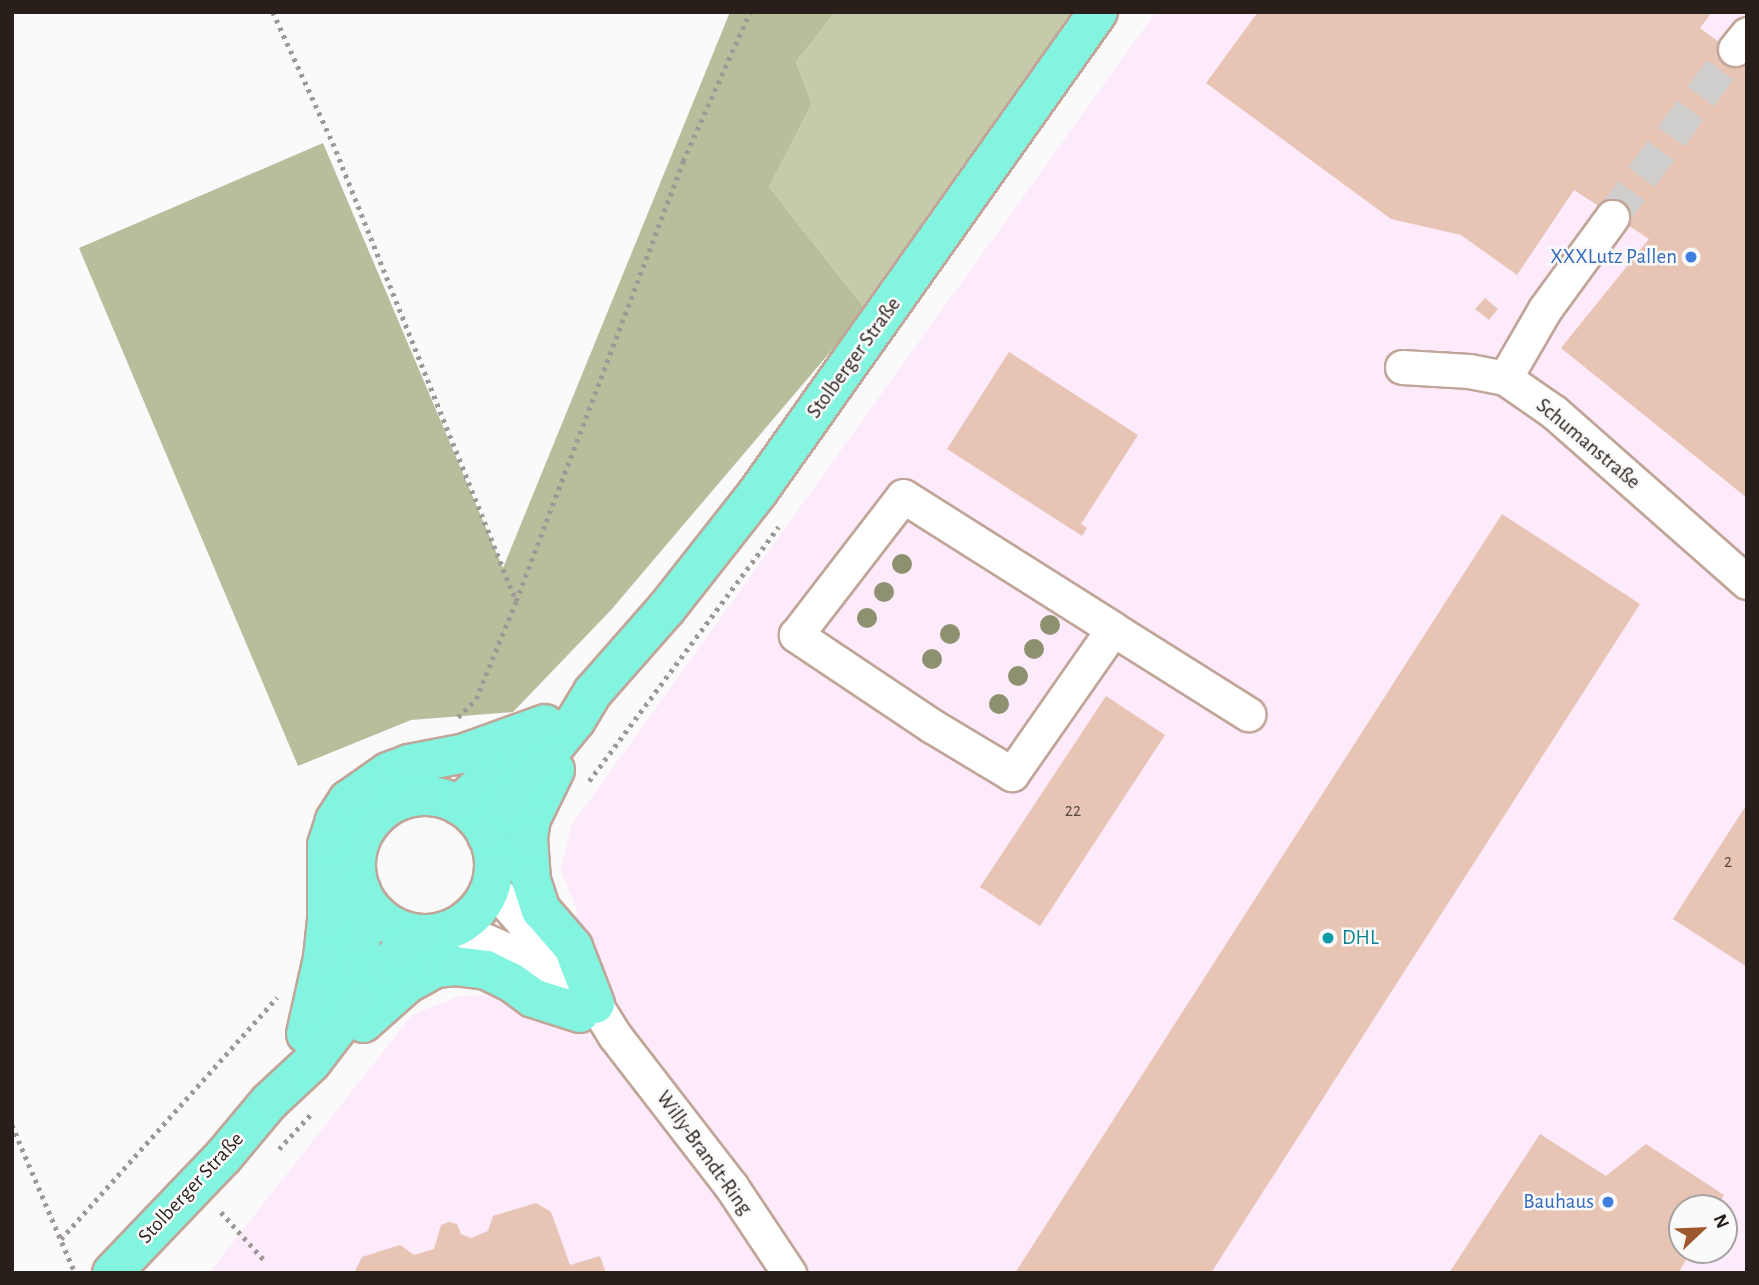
<!DOCTYPE html>
<html>
<head>
<meta charset="utf-8">
<style>
	body { margin:0 }
	#map { position:relative; width:1759px; height:1285px; overflow:hidden; background:#fafafa; font-family:"Alegreya Sans",sans-serif }
	div>[style] { position:absolute }
	.commercial>* { inset:0; background:#fdeafa }
	.green>* { inset:0; background:#c5caab }
	.forest>* { inset:0; background:#b8be9c }
	.building>* { inset:0; background:#e8c4b4 }
	.minor-tunnel>* { height:33px; margin-top:-16.5px; transform-origin:0; background:repeating-linear-gradient(90deg,#d0cecd 0 33px,transparent 0 50px) }
	.path>* { height:4.5px; margin-top:-2.25px; transform-origin:0; background:repeating-linear-gradient(90deg,#9e9997 0 3.5px,transparent 0 8.5px) }
	.roads { filter:drop-shadow(2px 0 #c1a598) drop-shadow(-2px 0 #c1a598) drop-shadow(0 2px #c1a598) drop-shadow(0 -2px #c1a598) }
	.minor>* { height:33px; margin:-16.5px; padding:0 16.5px; transform-origin:16.5px; border-radius:16.5px; background:#fff }
	.major>* { height:38px; margin:-19px; padding:0 19px; transform-origin:19px; border-radius:19px; background:#82f4e0 }
	.major>.ring { margin:-19px; padding:0; box-sizing:content-box; background:none; border:38px solid #82f4e0; border-radius:50% }
	.trees>* { width:20px; height:20px; margin:-10px; border-radius:50%; background:#8e9170 }
	.dots>* { width:19px; height:19px; translate:-50% -50%; box-sizing:border-box; border:4px solid #fafafa; border-radius:50% }
	span { translate:-50% -50%; white-space:nowrap; text-align:center; line-height:1.15; -webkit-text-stroke:5px #fafafa; paint-order:stroke }
	.number-label { font-size:18px; color:#594840 }
	.number-label span { -webkit-text-stroke-width:0 }
	.shop-label { font-size:21px; color:#366cbe }
	.right { translate:-100% -50%; text-align:right }
	.street-label { font-size:21px; color:#291f1a }
	.culture-label { font-size:21px; color:#0d838f }
	.left { translate:0 -50%; text-align:left }
	.frame { position:absolute; inset:0; border:14px solid #291f1a; pointer-events:none }
	.north { position:absolute; left:1668px; top:1194px; width:70px; height:70px; box-sizing:border-box; background:#fafafa; border:2px solid #a6a2a0; border-radius:50%; rotate:67deg; font-size:19px; font-weight:700; line-height:28px; text-align:center; color:#291f1a }
	.north::after { content:''; display:block; margin:auto; width:24px; height:32px; background:#9d582d; clip-path:polygon(50% 0,100% 100%,50% 72%,0 100%) }
</style>
</head>
<body>
<div id="map">
	<div class="commercial">
		<div style="clip-path:polygon(evenodd,1156px 12px,1747px 12px,1747px 1273px,209px 1273px,412px 1015px,460px 996px,499px 995px,578px 913px,561px 870px,571px 826px,1156px 12px,1682px 1208px,1724px 1208px,1724px 1250px,1682px 1250px,1682px 1208px)"></div>
	</div>
	<div class="green">
		<div style="clip-path:polygon(835px 12px,1077px 12px,866px 310px,769px 187px,812px 104px,796px 62px)"></div>
	</div>
	<div class="forest">
		<div style="clip-path:polygon(730px 12px,835px 12px,796px 62px,812px 104px,769px 187px,866px 310px,611px 610px,513px 712px,411px 720px,298px 766px,79px 248px,323px 143px,503px 568px)"></div>
	</div>
	<div class="building">
		<div style="clip-path:polygon(1258px 12px,1712px 12px,1700px 28px,1747px 63px,1747px 498px,1561px 348px,1649px 239px,1574px 190px,1517px 275px,1461px 235px,1391px 219px,1206px 83px)"></div>
		<div style="clip-path:polygon(1485px 298px,1498px 309px,1489px 320px,1475px 309px)"></div>
		<div style="clip-path:polygon(1009px 352px,1138px 435px,1081px 524px,1087px 528px,1082px 536px,947px 449px)"></div>
		<div style="clip-path:polygon(1502px 514px,1640px 604px,1211px 1273px,1015px 1273px)"></div>
		<div style="clip-path:polygon(1106px 696px,1165px 735px,1040px 926px,980px 887px)"></div>
		<div style="clip-path:polygon(1747px 804px,1747px 967px,1673px 919px)"></div>
		<div style="clip-path:polygon(1540px 1134px,1606px 1176px,1646px 1144px,1724px 1195px,1717px 1208px,1682px 1208px,1682px 1250px,1692px 1250px,1680px 1270px,1685px 1273px,1449px 1273px)"></div>
		<div style="clip-path:polygon(536px 1203px,551px 1212px,570px 1265px,600px 1256px,606px 1273px,354px 1273px,362px 1257px,400px 1245px,414px 1255px,434px 1249px,441px 1225px,449px 1222px,457px 1224px,461px 1234px,471px 1238px,488px 1231px,493px 1216px)"></div>
	</div>
	<div class="minor-tunnel">
		<div style="left:1612px;top:217px;width:208px;rotate:-53.8deg"></div>
	</div>
	<div class="path">
		<div style="left:273px;top:12px;width:144px;rotate:65.4deg"></div>
		<div style="left:333px;top:143px;width:492px;rotate:68.2deg"></div>
		<div style="left:458px;top:717px;width:25px;rotate:-45deg"></div>
		<div style="left:476px;top:699px;width:106px;rotate:-67.8deg"></div>
		<div style="left:516px;top:601px;width:471px;rotate:-69.2deg"></div>
		<div style="left:683px;top:161px;width:163px;rotate:-65.8deg"></div>
		<div style="left:589px;top:781px;width:317px;rotate:-53.3deg"></div>
		<div style="left:12px;top:1125px;width:161px;rotate:66.9deg"></div>
		<div style="left:279px;top:1149px;width:47px;rotate:-47.6deg"></div>
		<div style="left:221px;top:1212px;width:66px;rotate:48.1deg"></div>
		<div style="left:61px;top:1239px;width:324px;rotate:-48.2deg"></div>
	</div>
	<div class="roads">
		<div class="minor">
			<div style="left:1735px;top:49px;width:19px;rotate:-51deg"></div>
			<div style="left:1402px;top:367px;width:67px;rotate:3.4deg"></div>
			<div style="left:1469px;top:371px;width:37px;rotate:11deg"></div>
			<div style="left:1505px;top:378px;width:60px;rotate:34.8deg"></div>
			<div style="left:1554px;top:412px;width:257px;rotate:41.4deg"></div>
			<div style="left:1505px;top:378px;width:80px;rotate:-59.9deg"></div>
			<div style="left:1545px;top:309px;width:114px;rotate:-53.9deg"></div>
			<div style="left:1113px;top:629px;width:177px;rotate:124.9deg"></div>
			<div style="left:1012px;top:774px;width:93px;rotate:-149deg"></div>
			<div style="left:932px;top:726px;width:164px;rotate:-146.2deg"></div>
			<div style="left:796px;top:635px;width:175px;rotate:-52.4deg"></div>
			<div style="left:903px;top:496px;width:249px;rotate:32.3deg"></div>
			<div style="left:1113px;top:629px;width:160px;rotate:32.2deg"></div>
			<div style="left:490px;top:885px;width:159px;rotate:48.6deg"></div>
			<div style="left:595px;top:1004px;width:38px;rotate:58deg"></div>
			<div style="left:615px;top:1036px;width:190px;rotate:52.3deg"></div>
			<div style="left:731px;top:1186px;width:105px;rotate:56.3deg"></div>
			<div style="left:454px;top:927px;width:56px;rotate:23.3deg"></div>
			<div style="left:505px;top:949px;width:93px;rotate:40.2deg"></div>
		</div>
		<div class="major">
			<div style="left:555px;top:770px;width:55px;rotate:116.1deg"></div>
			<div style="left:531px;top:819px;width:20px;rotate:99deg"></div>
			<div style="left:528px;top:839px;width:41px;rotate:85.8deg"></div>
			<div style="left:531px;top:880px;width:32px;rotate:72deg"></div>
			<div style="left:541px;top:910px;width:49px;rotate:49.1deg"></div>
			<div style="left:573px;top:947px;width:61px;rotate:68.9deg"></div>
			<div class="ring" style="left:356px;top:796px;width:100px;height:100px"></div>
			<div style="left:459px;top:805px;width:104px;rotate:-43.8deg"></div>
			<div style="left:487px;top:836px;width:34px;rotate:-58deg"></div>
			<div style="left:505px;top:807px;width:112px;rotate:-50.8deg"></div>
			<div style="left:576px;top:720px;width:33px;rotate:-59deg"></div>
			<div style="left:593px;top:692px;width:111px;rotate:-48.7deg"></div>
			<div style="left:666px;top:609px;width:149px;rotate:-51.8deg"></div>
			<div style="left:758px;top:492px;width:588px;rotate:-54.69deg"></div>
			<div style="left:324px;top:1008px;width:58px;rotate:-57.7deg"></div>
			<div style="left:355px;top:959px;width:21px;rotate:-73deg"></div>
			<div style="left:361px;top:939px;width:49px;rotate:-90deg"></div>
			<div style="left:363px;top:1023px;width:59px;rotate:-41.6deg"></div>
			<div style="left:407px;top:984px;width:33px;rotate:-29deg"></div>
			<div style="left:436px;top:968px;width:19px;rotate:-6deg"></div>
			<div style="left:455px;top:966px;width:31px;rotate:7deg"></div>
			<div style="left:486px;top:970px;width:28px;rotate:26deg"></div>
			<div style="left:511px;top:982px;width:27px;rotate:36deg"></div>
			<div style="left:533px;top:998px;width:49px;rotate:17.7deg"></div>
			<div style="left:306px;top:1034px;width:78px;rotate:-77.4deg"></div>
			<div style="left:323px;top:958px;width:37px;rotate:-84deg"></div>
			<div style="left:327px;top:921px;width:76px;rotate:-90deg"></div>
			<div style="left:327px;top:845px;width:26px;rotate:-72deg"></div>
			<div style="left:335px;top:820px;width:24px;rotate:-57deg"></div>
			<div style="left:348px;top:800px;width:49px;rotate:-35deg"></div>
			<div style="left:388px;top:772px;width:22px;rotate:-21deg"></div>
			<div style="left:409px;top:764px;width:57px;rotate:-11.1deg"></div>
			<div style="left:465px;top:753px;width:85px;rotate:-19.9deg"></div>
			<div style="left:112px;top:1273px;width:161px;rotate:-46.3deg"></div>
			<div style="left:223px;top:1157px;width:72px;rotate:-50.1deg"></div>
			<div style="left:269px;top:1102px;width:57px;rotate:-42.9deg"></div>
			<div style="left:311px;top:1063px;width:117px;rotate:-52.6deg"></div>
			<div style="left:382px;top:970px;width:25px;rotate:-45deg"></div>
			<div style="left:400px;top:952px;width:32px;rotate:-34deg"></div>
		</div>
	</div>
	<div class="trees">
		<div style="left:902px;top:564px"></div>
		<div style="left:884px;top:592px"></div>
		<div style="left:867px;top:618px"></div>
		<div style="left:1050px;top:625px"></div>
		<div style="left:950px;top:634px"></div>
		<div style="left:1034px;top:649px"></div>
		<div style="left:932px;top:659px"></div>
		<div style="left:1018px;top:676px"></div>
		<div style="left:999px;top:704px"></div>
	</div>
	<div class="dots">
		<div style="left:1691px;top:257px;background:#3f7fe0"></div>
		<div style="left:1328px;top:938px;background:#0f9aa8"></div>
		<div style="left:1608px;top:1202px;background:#3f7fe0"></div>
	</div>
	<div class="number-label">
		<span style="left:1073px;top:811px">22</span>
		<span style="left:1728px;top:862px">2</span>
	</div>
	<div class="shop-label">
		<span class="right" style="left:1677px;top:257px">XXXLutz Pallen</span>
		<span class="right" style="left:1594px;top:1202px">Bauhaus</span>
	</div>
	<div class="street-label">
		<span style="left:854px;top:358px;rotate:-54deg">Stolberger Straße</span>
		<span style="left:1588px;top:444px;rotate:40deg">Schumanstraße</span>
		<span style="left:704px;top:1153px;rotate:54deg">Willy-Brandt-Ring</span>
		<span style="left:191px;top:1188px;rotate:-47deg">Stolberger Straße</span>
	</div>
	<div class="culture-label">
		<span class="left" style="left:1342px;top:938px">DHL</span>
	</div>
	<div class="frame"></div>
	<div class="north">N</div>
</div>
</body>
</html>
